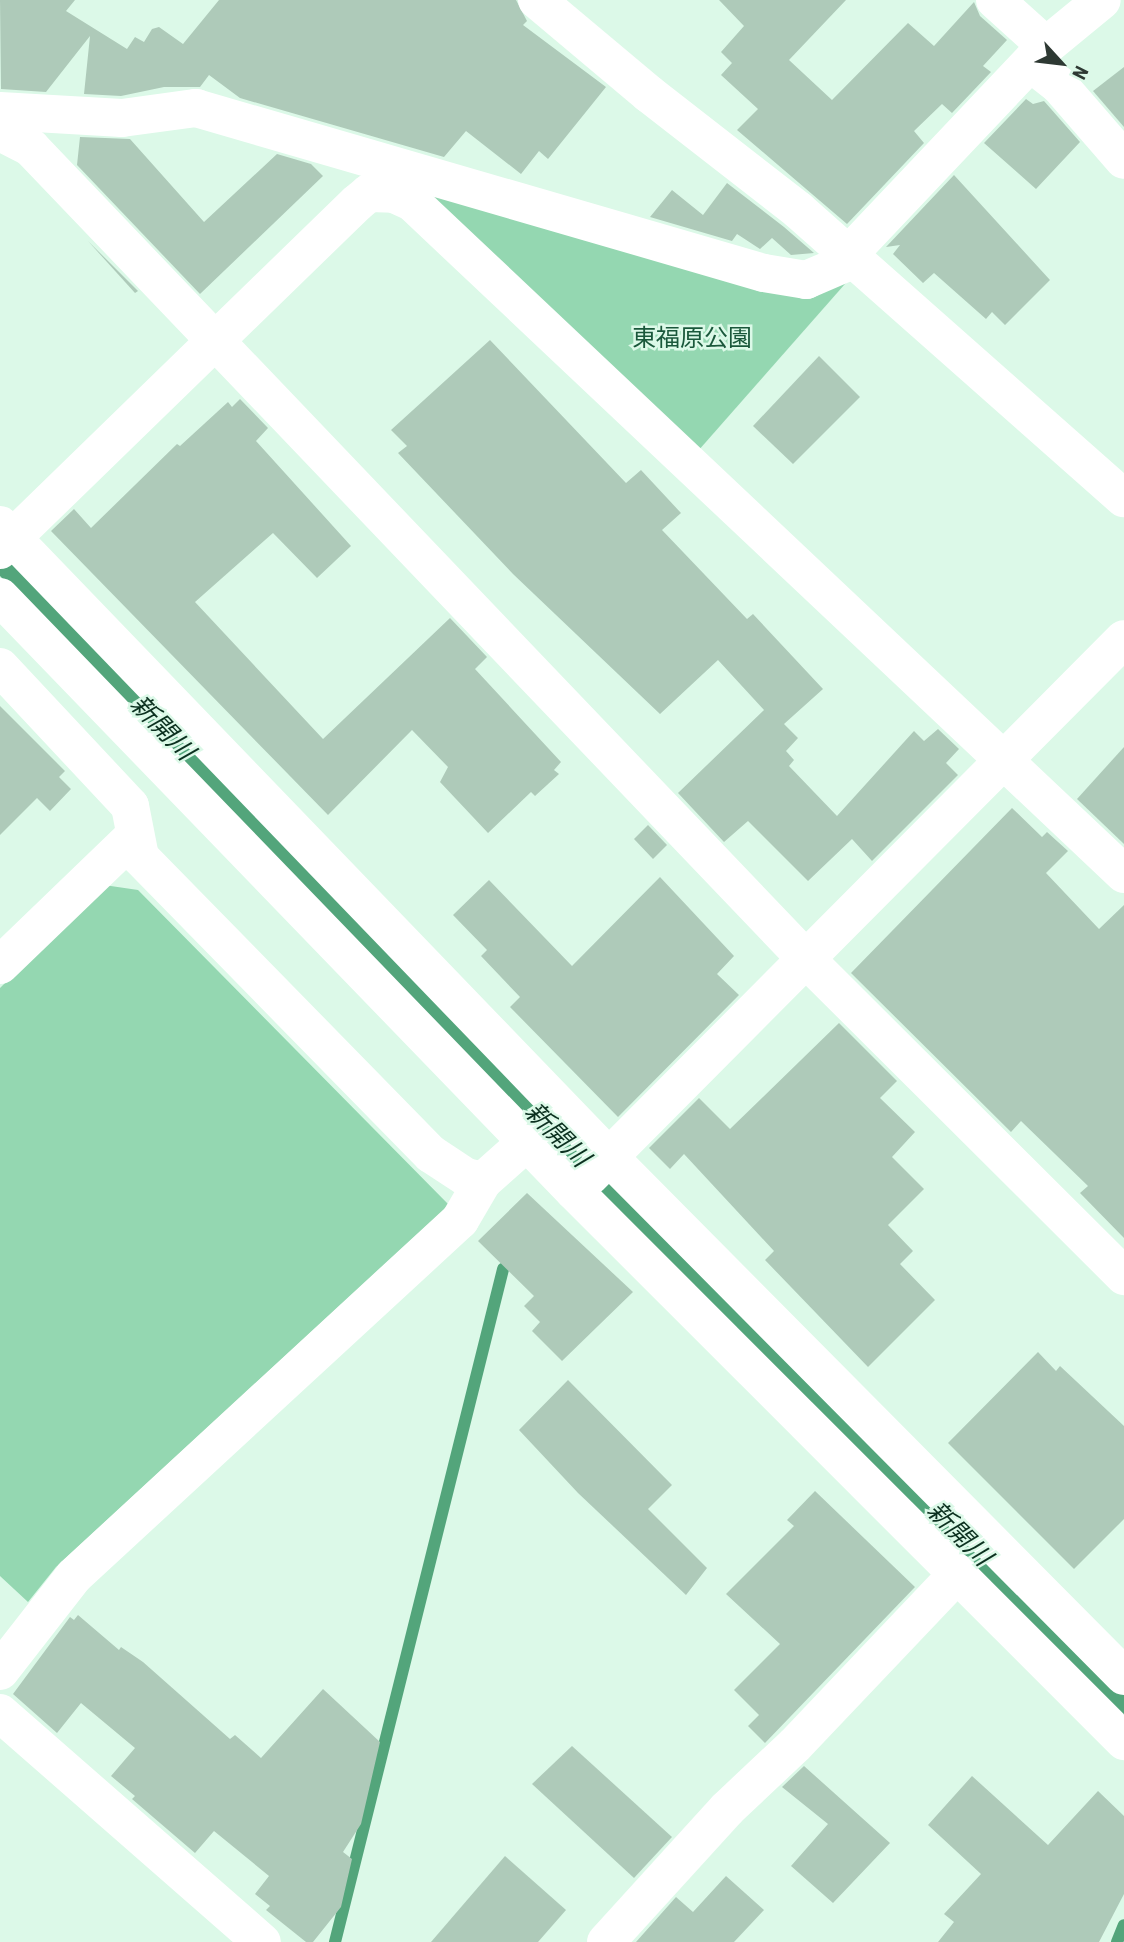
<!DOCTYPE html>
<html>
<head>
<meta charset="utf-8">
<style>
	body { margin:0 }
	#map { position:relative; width:1124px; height:1942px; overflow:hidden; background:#dcf9e8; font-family:"Roboto Condensed","Noto Sans JP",sans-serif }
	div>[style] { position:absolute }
	.green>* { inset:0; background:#94d7b1 }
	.water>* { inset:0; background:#53a57b }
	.stream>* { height:12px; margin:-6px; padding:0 6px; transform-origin:6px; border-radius:6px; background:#53a57b }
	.building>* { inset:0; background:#aecab9 }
	.minor>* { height:38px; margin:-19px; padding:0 19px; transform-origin:19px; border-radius:19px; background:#fff }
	span { translate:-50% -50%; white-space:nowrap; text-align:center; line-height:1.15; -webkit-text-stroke:5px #dcf9e8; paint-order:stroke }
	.park-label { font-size:24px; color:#1a583b }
	.water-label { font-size:26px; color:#0c3120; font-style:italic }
	.north { position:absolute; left:1026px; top:28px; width:70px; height:70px; -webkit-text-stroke:5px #dcf9e8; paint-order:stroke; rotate:117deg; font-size:19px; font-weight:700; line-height:28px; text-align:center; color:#2e3933 }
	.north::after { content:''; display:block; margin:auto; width:24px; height:32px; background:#2e3933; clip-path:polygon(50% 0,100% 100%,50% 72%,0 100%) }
</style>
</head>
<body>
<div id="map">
	<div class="green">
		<div style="clip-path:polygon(415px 181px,852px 276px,698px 451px)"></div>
		<div style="clip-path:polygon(104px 885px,138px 890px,449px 1205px,56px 1567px,28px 1602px,0 1576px,0 988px)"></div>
	</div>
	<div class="water">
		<div style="clip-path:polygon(0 546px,1124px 1690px,1124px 1722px,699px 1297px,0 576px)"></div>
	</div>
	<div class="stream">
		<div style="left:335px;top:1942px;width:694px;rotate:-75.98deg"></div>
		<div style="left:1117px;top:1942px;width:18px;rotate:-68deg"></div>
	</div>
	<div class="building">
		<div style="clip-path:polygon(0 0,75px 0,66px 11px,127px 49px,135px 37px,144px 42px,152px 29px,159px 27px,183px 44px,219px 0,516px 0,527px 21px,523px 25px,606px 87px,548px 159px,539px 151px,521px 174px,466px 131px,444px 157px,240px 98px,209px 75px,200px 87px,164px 87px,121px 96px,84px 94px,90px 36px,46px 92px,1px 89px)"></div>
		<div style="clip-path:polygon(719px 0,846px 0,789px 60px,832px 100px,908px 23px,934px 46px,974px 2px,980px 16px,1007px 40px,983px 66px,991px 72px,952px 113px,942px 104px,914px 131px,924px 143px,847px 224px,737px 130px,758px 109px,721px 75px,732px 63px,721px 52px,744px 26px)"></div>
		<div style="clip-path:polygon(1124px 67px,1124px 127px,1093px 91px)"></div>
		<div style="clip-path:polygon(1026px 99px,1033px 104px,1044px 101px,1080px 142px,1036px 189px,984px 143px)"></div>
		<div style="clip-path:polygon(80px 137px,130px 139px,204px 222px,277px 154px,311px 164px,323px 176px,200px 294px,77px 165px)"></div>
		<div style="clip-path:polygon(954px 175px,1050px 280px,1005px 325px,992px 312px,986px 319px,934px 273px,923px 283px,893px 254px,900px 245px,886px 247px)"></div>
		<div style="clip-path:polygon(727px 183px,784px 227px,814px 253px,791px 255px,772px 238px,760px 249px,737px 234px,732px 241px,650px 217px,672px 190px,703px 215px)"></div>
		<div style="clip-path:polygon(88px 241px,138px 291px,135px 293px)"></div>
		<div style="clip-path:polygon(490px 340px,626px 483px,641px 470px,681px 513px,662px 530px,747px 619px,753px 614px,823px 689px,784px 724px,798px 738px,786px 751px,794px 760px,789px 766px,837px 816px,914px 731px,924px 741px,938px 729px,959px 749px,946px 763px,958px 775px,872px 861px,852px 839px,808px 881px,748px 821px,724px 842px,678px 793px,764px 710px,718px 660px,660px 714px,513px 574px,398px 453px,407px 446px,391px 430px)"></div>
		<div style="clip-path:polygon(819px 356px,860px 397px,793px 464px,753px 426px)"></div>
		<div style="clip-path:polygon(240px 399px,268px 428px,256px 441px,351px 546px,317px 578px,273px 533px,195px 602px,323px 739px,450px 618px,487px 657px,475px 669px,561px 762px,554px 770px,559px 774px,535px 796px,531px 792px,488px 833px,440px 782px,448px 767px,412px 730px,328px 815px,51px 531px,74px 509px,91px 528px,177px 444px,180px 446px,228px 402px,232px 407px)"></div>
		<div style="clip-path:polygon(0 706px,65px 771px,59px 777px,71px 789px,50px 811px,37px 798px,0 835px)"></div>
		<div style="clip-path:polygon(1124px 747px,1124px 844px,1077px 799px)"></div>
		<div style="clip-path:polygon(1012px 808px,1042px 837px,1047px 832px,1068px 851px,1046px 873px,1099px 929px,1124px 905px,1124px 1238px,1080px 1193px,1088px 1186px,1021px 1121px,1011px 1132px,851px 973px)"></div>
		<div style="clip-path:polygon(648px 825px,667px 845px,653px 859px,634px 839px)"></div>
		<div style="clip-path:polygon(660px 877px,734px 956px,717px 974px,739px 995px,618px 1117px,510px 1007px,520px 997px,481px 956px,487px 950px,453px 915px,489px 880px,572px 966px)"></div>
		<div style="clip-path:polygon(839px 1023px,897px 1081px,880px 1098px,915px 1132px,892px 1157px,924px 1189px,888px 1225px,913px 1251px,900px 1264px,935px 1300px,868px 1367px,765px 1260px,774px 1251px,684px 1154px,670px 1169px,649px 1148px,699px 1098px,730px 1129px)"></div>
		<div style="clip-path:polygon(527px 1193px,633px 1292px,562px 1361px,532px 1331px,540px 1322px,524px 1306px,534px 1296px,478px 1241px)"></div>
		<div style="clip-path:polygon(1038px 1352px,1056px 1371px,1060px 1366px,1124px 1426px,1124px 1519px,1074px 1569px,948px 1443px)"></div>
		<div style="clip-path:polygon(568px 1380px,672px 1485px,648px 1509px,707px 1568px,686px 1595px,578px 1493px,519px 1430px)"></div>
		<div style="clip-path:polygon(815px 1491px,915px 1587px,765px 1743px,748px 1726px,759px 1715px,734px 1690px,780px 1644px,726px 1594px,794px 1526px,787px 1520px)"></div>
		<div style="clip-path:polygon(78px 1615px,119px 1650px,121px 1647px,143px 1662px,230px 1739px,235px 1735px,261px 1758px,323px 1689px,380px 1742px,361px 1824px,343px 1852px,352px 1859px,341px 1907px,313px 1942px,306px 1942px,266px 1910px,270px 1906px,255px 1894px,269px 1876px,214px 1831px,195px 1853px,132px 1799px,135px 1796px,111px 1776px,135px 1748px,81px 1703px,57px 1733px,13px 1694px,70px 1617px,74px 1620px)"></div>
		<div style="clip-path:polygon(572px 1746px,672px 1837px,634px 1878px,532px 1784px)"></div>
		<div style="clip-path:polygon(804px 1766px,890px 1843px,833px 1903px,791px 1866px,828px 1824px,782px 1787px)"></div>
		<div style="clip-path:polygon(972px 1776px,1048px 1845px,1098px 1791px,1124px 1816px,1124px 1894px,1099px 1942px,938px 1942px,954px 1922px,944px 1914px,981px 1874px,928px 1825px)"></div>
		<div style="clip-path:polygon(505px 1856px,566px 1910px,538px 1942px,431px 1942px)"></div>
		<div style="clip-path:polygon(726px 1876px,764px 1910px,734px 1942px,636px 1942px,676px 1897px,693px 1912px)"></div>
	</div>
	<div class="minor">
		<div style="left:537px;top:0;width:146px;rotate:40deg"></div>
		<div style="left:649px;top:94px;width:189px;rotate:37.9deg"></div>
		<div style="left:798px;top:210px;width:435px;rotate:41.5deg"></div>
		<div style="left:995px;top:0;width:69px;rotate:42deg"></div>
		<div style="left:1032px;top:64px;width:34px;rotate:38deg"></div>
		<div style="left:1059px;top:85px;width:99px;rotate:49.1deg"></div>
		<div style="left:0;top:111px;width:122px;rotate:3.3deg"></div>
		<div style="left:122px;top:118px;width:75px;rotate:-7.7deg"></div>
		<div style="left:196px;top:108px;width:591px;rotate:16.2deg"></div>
		<div style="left:764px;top:273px;width:43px;rotate:9.5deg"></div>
		<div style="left:806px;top:280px;width:53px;rotate:-23.2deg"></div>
		<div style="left:0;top:132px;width:35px;rotate:27deg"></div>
		<div style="left:31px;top:148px;width:1123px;rotate:46.3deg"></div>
		<div style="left:807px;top:960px;width:448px;rotate:44.9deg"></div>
		<div style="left:849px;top:254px;width:286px;rotate:-46.6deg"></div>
		<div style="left:1046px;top:46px;width:72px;rotate:-39.4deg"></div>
		<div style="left:0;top:525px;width:878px;rotate:46.06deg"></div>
		<div style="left:609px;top:1157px;width:731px;rotate:45.22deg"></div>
		<div style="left:0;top:550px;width:498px;rotate:-44.2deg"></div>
		<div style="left:357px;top:203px;width:16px;rotate:-40deg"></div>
		<div style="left:369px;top:193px;width:25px;rotate:2deg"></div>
		<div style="left:394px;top:194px;width:20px;rotate:24deg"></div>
		<div style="left:412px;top:202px;width:979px;rotate:43.34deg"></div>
		<div style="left:0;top:597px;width:826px;rotate:45.98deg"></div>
		<div style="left:574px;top:1191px;width:778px;rotate:45deg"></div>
		<div style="left:0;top:667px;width:190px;rotate:46.9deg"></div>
		<div style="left:130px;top:806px;width:52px;rotate:78.9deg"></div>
		<div style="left:140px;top:857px;width:416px;rotate:45.6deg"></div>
		<div style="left:431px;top:1154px;width:42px;rotate:33.3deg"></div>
		<div style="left:466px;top:1177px;width:17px;rotate:13deg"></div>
		<div style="left:483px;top:1181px;width:59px;rotate:-41.6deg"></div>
		<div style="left:0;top:965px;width:186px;rotate:-43.9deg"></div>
		<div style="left:590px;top:1176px;width:757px;rotate:-45.16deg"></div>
		<div style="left:0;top:1671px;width:120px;rotate:-52.1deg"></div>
		<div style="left:74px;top:1576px;width:525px;rotate:-42.68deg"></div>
		<div style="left:460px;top:1220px;width:45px;rotate:-59.5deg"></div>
		<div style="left:0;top:1713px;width:348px;rotate:41.2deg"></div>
		<div style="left:606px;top:1942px;width:180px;rotate:-47.7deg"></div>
		<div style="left:727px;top:1809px;width:93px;rotate:-43.3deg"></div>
		<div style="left:795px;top:1745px;width:237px;rotate:-46.5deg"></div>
	</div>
	<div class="park-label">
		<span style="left:692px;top:339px">東福原公園</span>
	</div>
	<div class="water-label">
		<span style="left:162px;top:728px;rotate:46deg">新開川</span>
		<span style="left:557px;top:1135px;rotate:45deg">新開川</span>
		<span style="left:959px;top:1534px;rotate:45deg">新開川</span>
	</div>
	<div class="north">N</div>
</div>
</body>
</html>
